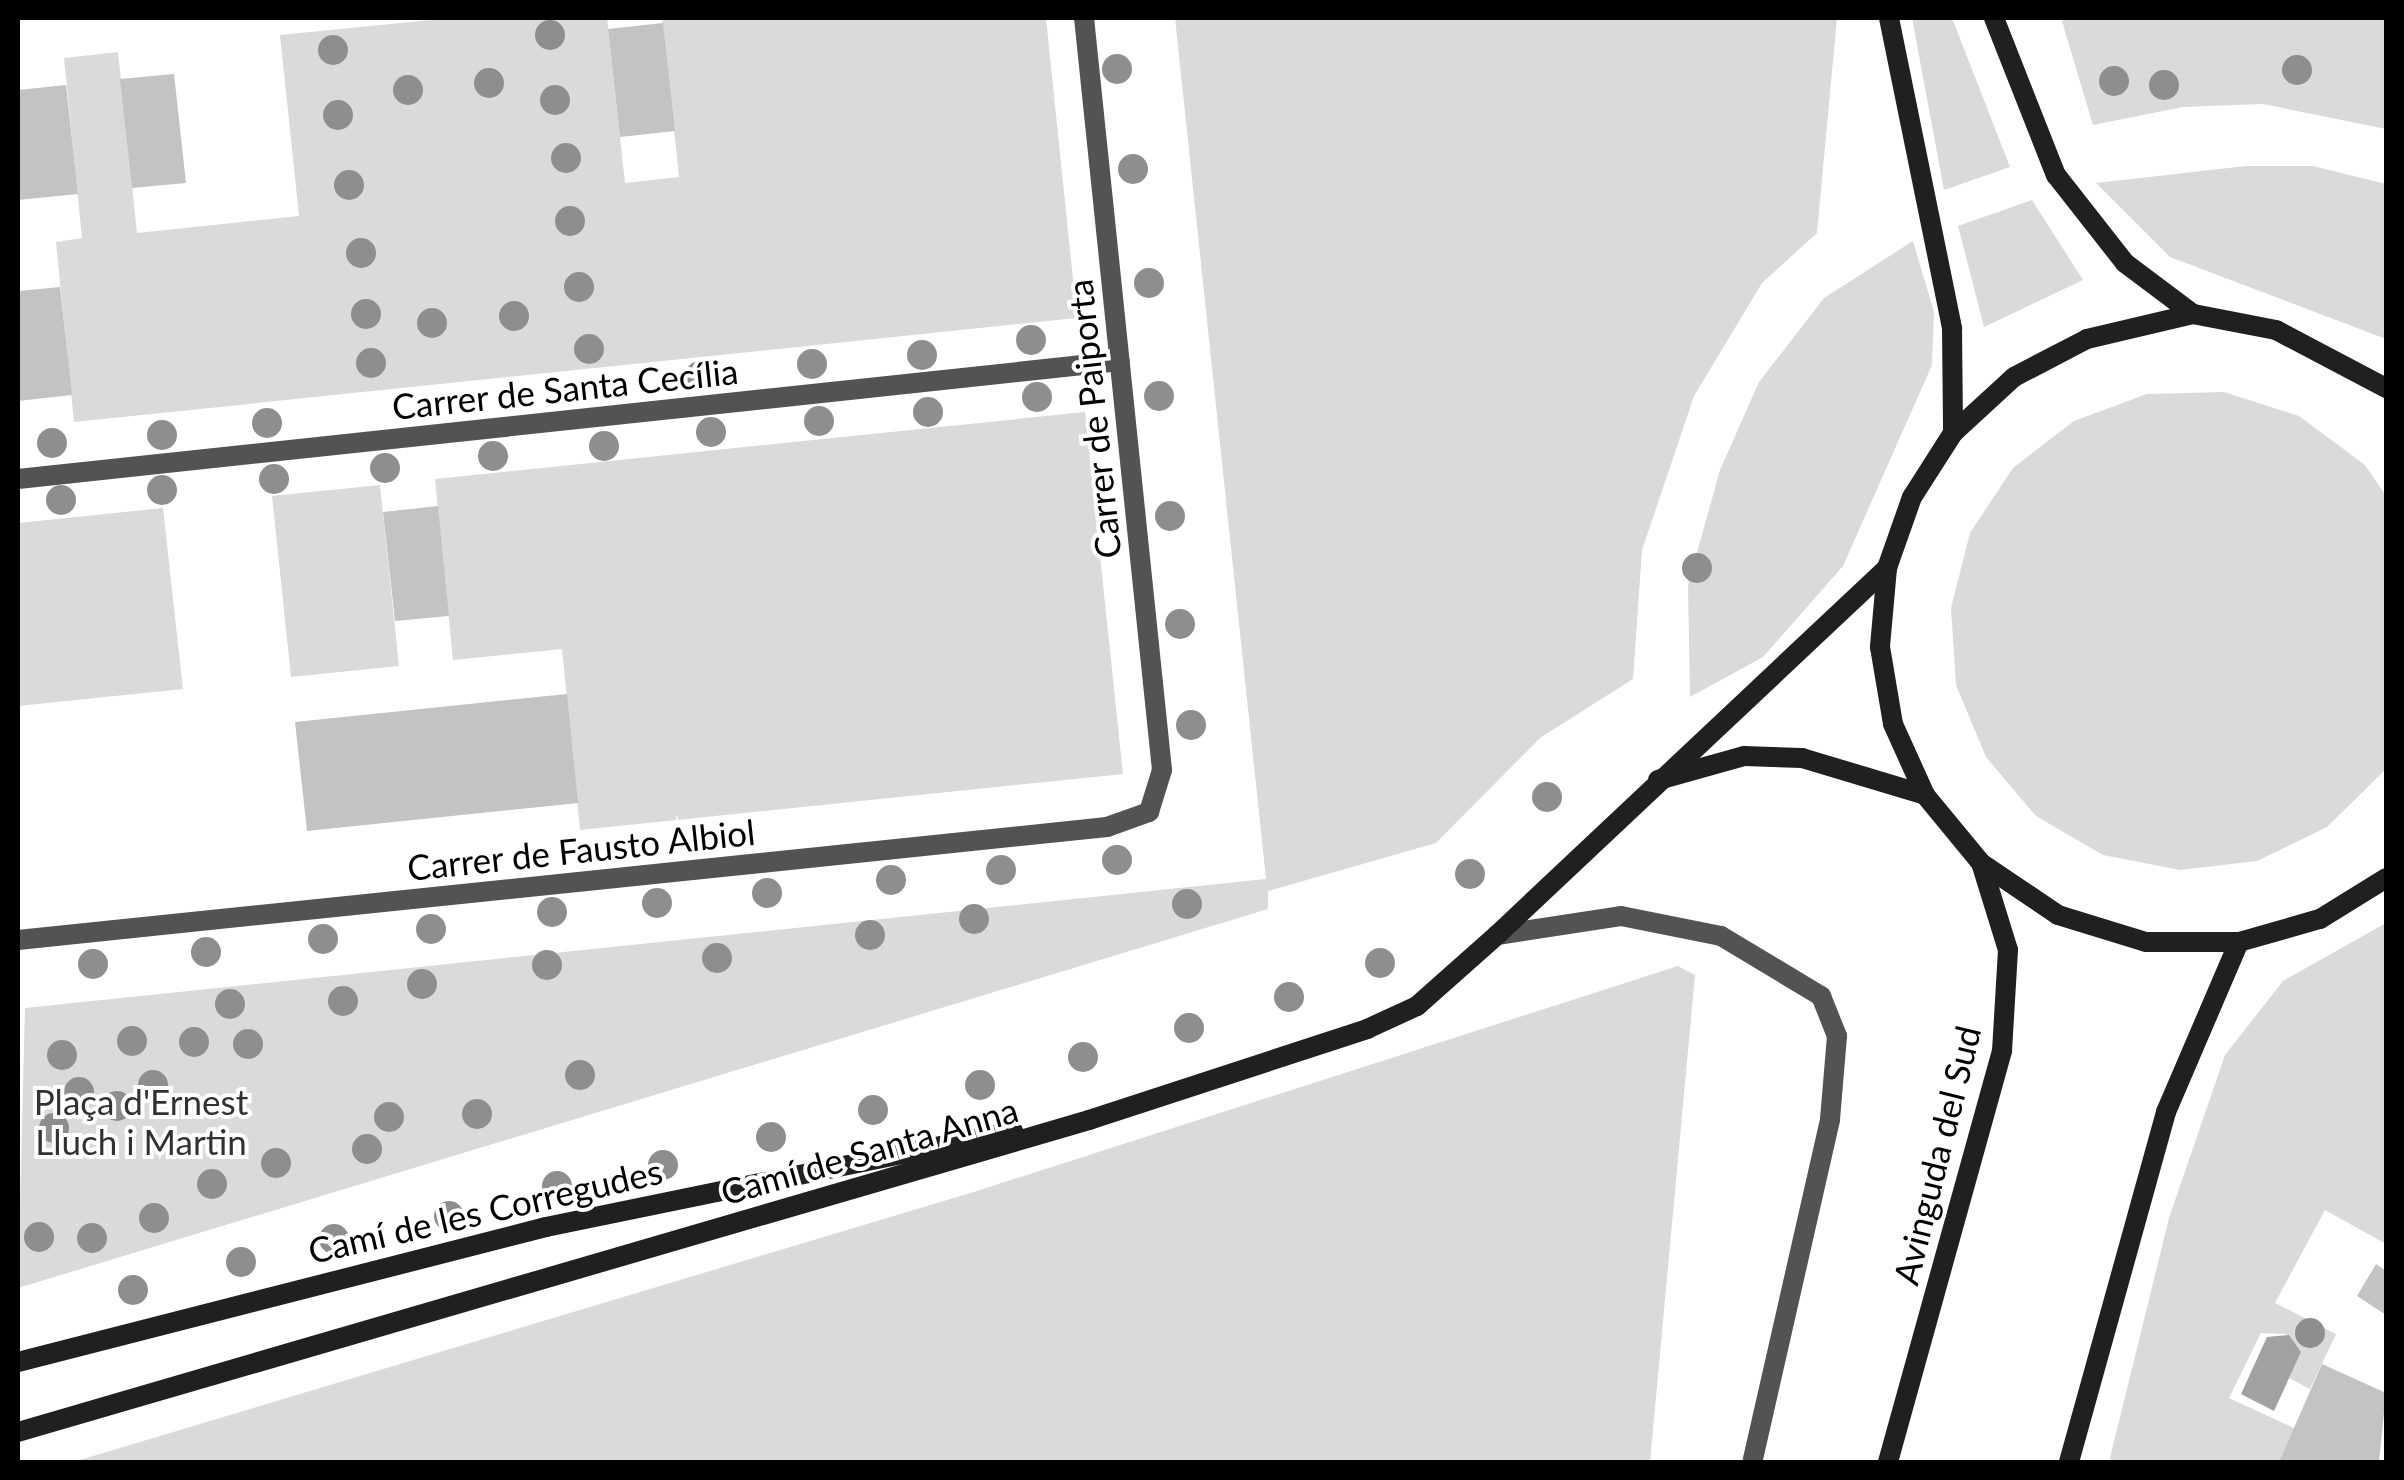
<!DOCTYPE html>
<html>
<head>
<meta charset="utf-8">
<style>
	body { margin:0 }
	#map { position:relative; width:2404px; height:1480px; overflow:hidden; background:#fff; font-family:Lato,sans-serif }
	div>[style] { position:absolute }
	.green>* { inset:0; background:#dadada }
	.water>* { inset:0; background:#a1a1a1 }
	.building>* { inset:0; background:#c3c3c3 }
	.street>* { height:20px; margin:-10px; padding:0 10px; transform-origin:10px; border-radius:10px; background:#535353 }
	.secondary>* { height:20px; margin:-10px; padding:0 10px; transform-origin:10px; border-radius:10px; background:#202020 }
	.trees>* { width:30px; height:30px; margin:-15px; border-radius:50%; background:#8e8e8e }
	span { translate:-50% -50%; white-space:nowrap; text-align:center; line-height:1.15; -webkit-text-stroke:8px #fff; paint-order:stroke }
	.street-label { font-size:35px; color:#000 }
	.park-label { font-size:35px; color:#313131 }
	.frame { position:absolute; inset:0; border:20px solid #000; pointer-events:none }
</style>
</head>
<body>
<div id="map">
	<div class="green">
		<div style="clip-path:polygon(451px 18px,607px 18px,625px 183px,679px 177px,662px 18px,1046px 18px,1077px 318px,74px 422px,56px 242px,82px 238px,64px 58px,118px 52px,137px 233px,299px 216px,280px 35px)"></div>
		<div style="clip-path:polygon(1175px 18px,1837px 18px,1817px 233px,1762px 283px,1694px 396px,1642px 550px,1633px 679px,1540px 738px,1436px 843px,1268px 891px,1268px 909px,18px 1288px,25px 1008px,1266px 879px)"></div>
		<div style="clip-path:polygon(1912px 18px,1952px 18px,2010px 167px,1944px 190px)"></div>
		<div style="clip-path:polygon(2061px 18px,2386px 18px,2386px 129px,2263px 104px,2183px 107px,2093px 125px)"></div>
		<div style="clip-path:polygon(2246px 166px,2313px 166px,2386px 184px,2386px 339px,2170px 257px,2096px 183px)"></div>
		<div style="clip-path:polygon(2032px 200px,2083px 280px,1984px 327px,1958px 226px)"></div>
		<div style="clip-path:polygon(1913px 241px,1934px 312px,1932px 365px,1843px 566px,1763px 657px,1690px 697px,1688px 585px,1720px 470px,1759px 382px,1824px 298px)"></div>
		<div style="clip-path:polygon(2224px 392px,2299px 416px,2365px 465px,2386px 496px,2386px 769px,2327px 827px,2257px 861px,2180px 870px,2103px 855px,2036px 816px,1986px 757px,1956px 685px,1951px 608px,1970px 533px,2013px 468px,2074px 421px,2147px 394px)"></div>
		<div style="clip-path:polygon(1085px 412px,1123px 774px,580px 830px,562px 649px,453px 660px,435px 479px)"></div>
		<div style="clip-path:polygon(380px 485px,399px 666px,291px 677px,272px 496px)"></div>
		<div style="clip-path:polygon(163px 508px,183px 689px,18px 706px,18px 523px)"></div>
		<div style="clip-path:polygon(2386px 923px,2386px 1244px,2325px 1210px,2275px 1303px,2336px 1334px,2310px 1389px,2289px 1378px,2301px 1352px,2286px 1334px,2261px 1333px,2229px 1398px,2294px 1428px,2279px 1462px,2109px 1462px,2169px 1218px,2225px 1055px,2283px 981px)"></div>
		<div style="clip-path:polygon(1678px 966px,1695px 975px,1650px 1462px,73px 1462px,977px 1191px)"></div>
	</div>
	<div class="water">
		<div style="clip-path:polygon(2267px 1337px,2289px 1335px,2301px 1352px,2274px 1411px,2241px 1394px)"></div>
	</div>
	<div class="building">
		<div style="clip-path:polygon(663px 23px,675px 131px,620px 137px,608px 29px)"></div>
		<div style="clip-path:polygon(174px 74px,186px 183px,132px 188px,120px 79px)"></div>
		<div style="clip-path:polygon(66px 85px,78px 194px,18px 200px,18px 90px)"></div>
		<div style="clip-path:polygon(60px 287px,72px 395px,18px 401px,18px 291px)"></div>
		<div style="clip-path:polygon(438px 506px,449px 616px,395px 621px,383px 512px)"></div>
		<div style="clip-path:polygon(567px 694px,578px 803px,307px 831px,295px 722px)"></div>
		<div style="clip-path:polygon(2376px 1264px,2386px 1271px,2386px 1315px,2357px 1296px)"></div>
		<div style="clip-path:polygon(2322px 1364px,2386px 1393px,2379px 1462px,2279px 1462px)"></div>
	</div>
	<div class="street">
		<div style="left:18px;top:479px;width:1108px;rotate:-6.11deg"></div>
		<div style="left:1497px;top:935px;width:125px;rotate:-8.7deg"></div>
		<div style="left:1621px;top:916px;width:102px;rotate:11.3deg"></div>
		<div style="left:1721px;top:936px;width:117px;rotate:31deg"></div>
		<div style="left:1821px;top:996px;width:43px;rotate:68.2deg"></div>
		<div style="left:1837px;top:1036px;width:84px;rotate:94.8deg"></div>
		<div style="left:1830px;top:1120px;width:351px;rotate:102.8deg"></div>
		<div style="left:18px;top:940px;width:1095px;rotate:-5.92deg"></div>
		<div style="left:1107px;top:827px;width:45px;rotate:-19.7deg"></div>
		<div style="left:1149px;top:812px;width:44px;rotate:-72.8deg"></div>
		<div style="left:1162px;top:770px;width:756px;rotate:-95.92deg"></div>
	</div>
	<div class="secondary">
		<div style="left:1889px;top:18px;width:317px;rotate:78.5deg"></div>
		<div style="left:1952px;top:329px;width:104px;rotate:89.4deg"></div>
		<div style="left:1994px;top:18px;width:169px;rotate:68.5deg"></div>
		<div style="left:2056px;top:175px;width:112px;rotate:51.9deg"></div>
		<div style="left:2125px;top:263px;width:85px;rotate:36.9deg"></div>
		<div style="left:2386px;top:388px;width:124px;rotate:-152.2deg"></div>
		<div style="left:2276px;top:330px;width:85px;rotate:-169.1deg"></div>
		<div style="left:2193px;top:314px;width:109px;rotate:166.7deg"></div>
		<div style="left:2087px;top:339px;width:82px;rotate:152.5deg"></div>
		<div style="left:2014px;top:377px;width:83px;rotate:137.4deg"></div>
		<div style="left:1953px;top:433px;width:76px;rotate:122.6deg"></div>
		<div style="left:1912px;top:497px;width:75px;rotate:109.4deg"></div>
		<div style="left:1887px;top:568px;width:79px;rotate:95.1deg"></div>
		<div style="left:1880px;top:647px;width:78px;rotate:80.4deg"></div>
		<div style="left:1893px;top:724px;width:78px;rotate:65.7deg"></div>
		<div style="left:1925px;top:795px;width:88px;rotate:50.5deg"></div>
		<div style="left:1981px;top:863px;width:93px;rotate:34deg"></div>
		<div style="left:2058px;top:915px;width:92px;rotate:17.1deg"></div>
		<div style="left:2146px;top:942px;width:93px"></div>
		<div style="left:2239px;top:942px;width:84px;rotate:-15.9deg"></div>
		<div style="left:2320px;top:919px;width:78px;rotate:-31.8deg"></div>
		<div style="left:1658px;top:780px;width:89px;rotate:-15.6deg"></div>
		<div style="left:1744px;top:756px;width:58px;rotate:2deg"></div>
		<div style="left:1802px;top:758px;width:128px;rotate:16.7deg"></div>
		<div style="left:18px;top:1362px;width:545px;rotate:-14.34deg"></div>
		<div style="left:546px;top:1227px;width:477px;rotate:-11.6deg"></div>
		<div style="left:18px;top:1432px;width:1116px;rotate:-16.24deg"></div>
		<div style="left:1089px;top:1120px;width:293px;rotate:-18.1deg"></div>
		<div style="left:1367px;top:1029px;width:55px;rotate:-24.7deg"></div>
		<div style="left:1417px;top:1006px;width:107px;rotate:-41.6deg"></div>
		<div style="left:1497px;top:935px;width:536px;rotate:-43.26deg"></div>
		<div style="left:1888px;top:1462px;width:427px;rotate:-74.5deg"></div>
		<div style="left:2002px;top:1051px;width:101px;rotate:-86.6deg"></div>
		<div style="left:2008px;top:950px;width:91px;rotate:-107.2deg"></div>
		<div style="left:2069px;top:1462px;width:363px;rotate:-74.5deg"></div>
		<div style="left:2166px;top:1112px;width:185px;rotate:-66.8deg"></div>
	</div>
	<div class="trees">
		<div style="left:550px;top:35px"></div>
		<div style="left:333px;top:50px"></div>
		<div style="left:1117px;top:69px"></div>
		<div style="left:2297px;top:70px"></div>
		<div style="left:2114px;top:81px"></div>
		<div style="left:489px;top:83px"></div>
		<div style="left:2164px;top:85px"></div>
		<div style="left:408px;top:90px"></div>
		<div style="left:555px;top:100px"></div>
		<div style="left:338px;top:115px"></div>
		<div style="left:566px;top:158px"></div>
		<div style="left:1133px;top:169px"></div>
		<div style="left:349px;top:185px"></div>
		<div style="left:570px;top:221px"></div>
		<div style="left:361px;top:253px"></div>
		<div style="left:1149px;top:283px"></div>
		<div style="left:579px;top:287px"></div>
		<div style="left:366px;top:314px"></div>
		<div style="left:514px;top:316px"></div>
		<div style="left:432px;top:323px"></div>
		<div style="left:1031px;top:340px"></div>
		<div style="left:589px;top:349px"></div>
		<div style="left:922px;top:355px"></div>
		<div style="left:371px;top:363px"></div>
		<div style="left:812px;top:364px"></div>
		<div style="left:700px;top:376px"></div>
		<div style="left:1159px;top:396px"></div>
		<div style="left:1037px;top:397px"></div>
		<div style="left:928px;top:412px"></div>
		<div style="left:819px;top:421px"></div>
		<div style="left:267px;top:423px"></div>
		<div style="left:711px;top:432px"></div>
		<div style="left:162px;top:435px"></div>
		<div style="left:52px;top:443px"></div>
		<div style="left:604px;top:446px"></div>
		<div style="left:493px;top:456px"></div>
		<div style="left:385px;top:468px"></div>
		<div style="left:274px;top:479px"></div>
		<div style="left:162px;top:490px"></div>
		<div style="left:61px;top:500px"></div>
		<div style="left:1170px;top:516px"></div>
		<div style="left:1697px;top:568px"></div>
		<div style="left:1180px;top:624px"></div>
		<div style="left:1191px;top:725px"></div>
		<div style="left:1547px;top:797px"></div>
		<div style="left:1117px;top:860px"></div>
		<div style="left:1001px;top:870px"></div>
		<div style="left:1470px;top:874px"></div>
		<div style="left:891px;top:880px"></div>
		<div style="left:767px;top:893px"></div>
		<div style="left:657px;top:903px"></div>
		<div style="left:1187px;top:904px"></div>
		<div style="left:552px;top:912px"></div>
		<div style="left:974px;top:919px"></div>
		<div style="left:431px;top:929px"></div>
		<div style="left:870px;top:935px"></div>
		<div style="left:323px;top:939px"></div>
		<div style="left:206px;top:952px"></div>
		<div style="left:717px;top:958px"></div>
		<div style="left:1380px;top:963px"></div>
		<div style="left:93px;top:964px"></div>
		<div style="left:547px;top:965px"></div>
		<div style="left:422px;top:984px"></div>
		<div style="left:1289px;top:997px"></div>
		<div style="left:343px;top:1001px"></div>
		<div style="left:230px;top:1004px"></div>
		<div style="left:1189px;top:1028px"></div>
		<div style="left:132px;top:1041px"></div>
		<div style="left:194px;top:1042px"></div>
		<div style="left:248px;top:1044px"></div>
		<div style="left:62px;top:1055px"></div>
		<div style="left:1083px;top:1057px"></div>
		<div style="left:580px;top:1075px"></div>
		<div style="left:153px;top:1085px"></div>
		<div style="left:980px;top:1085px"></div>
		<div style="left:79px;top:1092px"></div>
		<div style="left:117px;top:1106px"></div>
		<div style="left:873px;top:1110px"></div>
		<div style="left:477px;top:1114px"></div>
		<div style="left:389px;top:1117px"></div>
		<div style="left:54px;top:1128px"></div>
		<div style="left:771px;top:1137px"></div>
		<div style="left:367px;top:1149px"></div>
		<div style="left:276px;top:1163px"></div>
		<div style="left:663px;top:1165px"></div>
		<div style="left:212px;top:1184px"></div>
		<div style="left:557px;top:1186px"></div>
		<div style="left:449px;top:1216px"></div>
		<div style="left:154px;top:1218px"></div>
		<div style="left:39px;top:1237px"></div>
		<div style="left:92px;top:1238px"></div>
		<div style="left:334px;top:1239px"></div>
		<div style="left:241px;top:1262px"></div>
		<div style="left:133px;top:1290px"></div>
		<div style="left:2310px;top:1333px"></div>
	</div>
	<div class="street-label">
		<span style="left:565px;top:388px;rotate:-6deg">Carrer de Santa Cecília</span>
		<span style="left:1093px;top:419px;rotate:-96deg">Carrer de Paiporta</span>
		<span style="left:581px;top:849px;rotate:-6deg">Carrer de Fausto Albiol</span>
		<span style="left:869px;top:1150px;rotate:-16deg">Camí de Santa Anna</span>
		<span style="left:1936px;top:1155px;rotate:-76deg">Avinguda del Sud</span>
		<span style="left:485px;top:1210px;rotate:-13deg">Camí de les Corregudes</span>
	</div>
	<div class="park-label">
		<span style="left:141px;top:1121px">Plaça d'Ernest<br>Lluch i Martin</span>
	</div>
	<div class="frame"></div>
</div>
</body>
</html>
